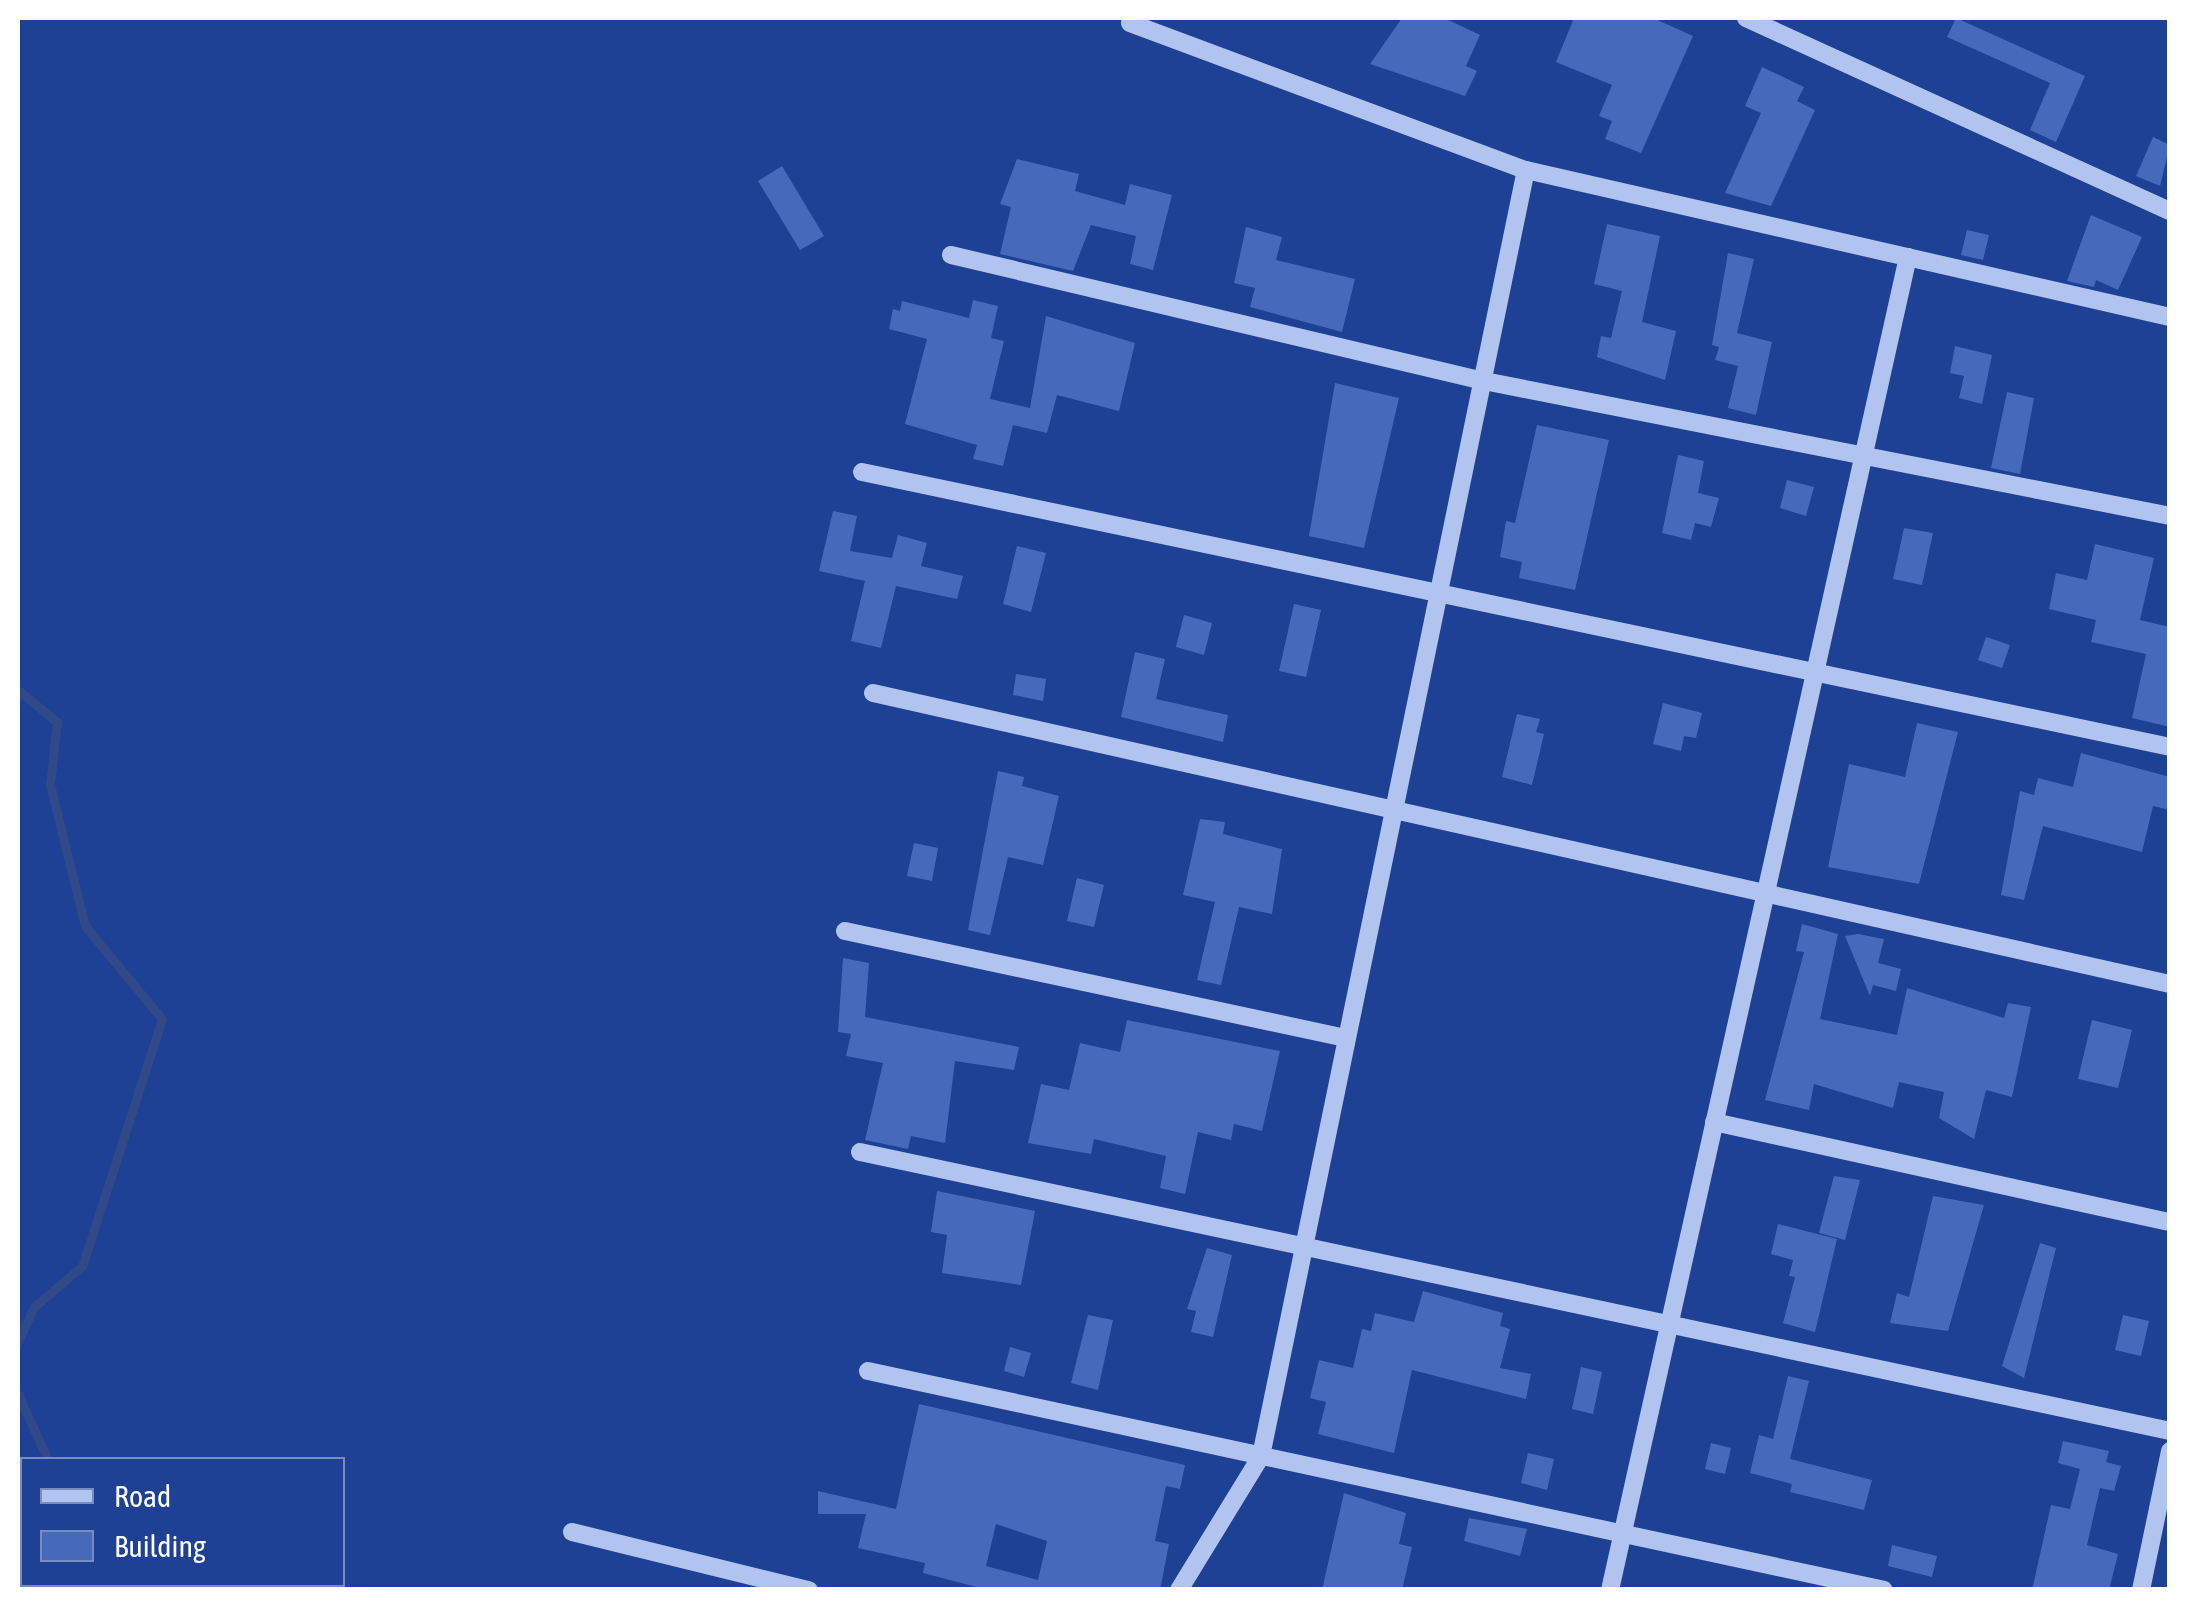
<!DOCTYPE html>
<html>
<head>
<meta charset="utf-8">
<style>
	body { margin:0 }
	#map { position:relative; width:2187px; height:1607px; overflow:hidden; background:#1e4095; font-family:"Asap Condensed",sans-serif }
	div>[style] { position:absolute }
	.stream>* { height:9px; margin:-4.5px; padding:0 4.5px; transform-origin:4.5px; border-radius:4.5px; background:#304988 }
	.building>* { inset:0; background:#4769bb }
	.minor>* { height:18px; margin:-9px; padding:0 9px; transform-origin:9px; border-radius:9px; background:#b1c4ef }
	span { translate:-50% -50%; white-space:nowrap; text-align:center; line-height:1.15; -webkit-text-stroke:9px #1e4095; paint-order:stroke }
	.frame { position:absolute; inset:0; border:20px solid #fff; pointer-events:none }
	.legend { position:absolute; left:20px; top:1457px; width:325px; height:130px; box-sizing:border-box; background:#1e4095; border:2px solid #788cbf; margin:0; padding:12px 18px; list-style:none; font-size:30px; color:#fff }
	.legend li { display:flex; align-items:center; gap:20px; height:50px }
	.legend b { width:50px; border:2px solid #788cbf }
</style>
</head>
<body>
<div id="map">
	<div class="stream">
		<div style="left:18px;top:690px;width:50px;rotate:39.4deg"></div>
		<div style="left:57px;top:722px;width:62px;rotate:96.4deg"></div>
		<div style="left:50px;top:784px;width:146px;rotate:76.2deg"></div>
		<div style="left:85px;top:926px;width:121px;rotate:50.4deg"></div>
		<div style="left:162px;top:1019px;width:260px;rotate:107.9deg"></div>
		<div style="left:82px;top:1266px;width:63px;rotate:139.5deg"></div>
		<div style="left:34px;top:1307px;width:38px;rotate:115deg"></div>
		<div style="left:18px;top:1394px;width:72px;rotate:65.6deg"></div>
		<div style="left:70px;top:1590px;width:7px;rotate:-63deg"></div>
	</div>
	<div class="building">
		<div style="clip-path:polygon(1402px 18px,1444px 18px,1480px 35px,1466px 66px,1477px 71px,1465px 96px,1370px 64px)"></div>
		<div style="clip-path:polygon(1574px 18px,1653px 18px,1693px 36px,1641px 153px,1605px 139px,1612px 121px,1599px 116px,1612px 85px,1556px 62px)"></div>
		<div style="clip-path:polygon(1956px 18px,2085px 76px,2056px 142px,2030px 130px,2050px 83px,1947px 37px)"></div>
		<div style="clip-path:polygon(1762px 67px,1804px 87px,1797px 101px,1815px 110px,1771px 206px,1725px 193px,1761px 113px,1745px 106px)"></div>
		<div style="clip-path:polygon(2153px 137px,2170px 145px,2160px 186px,2136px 176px)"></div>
		<div style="clip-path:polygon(1017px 159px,1079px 174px,1075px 191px,1125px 205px,1130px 184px,1172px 195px,1153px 270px,1130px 264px,1136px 236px,1091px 225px,1073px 271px,1000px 254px,1011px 207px,1000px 204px)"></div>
		<div style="clip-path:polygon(782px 166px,824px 236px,800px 250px,758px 181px)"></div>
		<div style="clip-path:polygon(2091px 215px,2142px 237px,2118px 290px,2096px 280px,2094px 287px,2067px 281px)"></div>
		<div style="clip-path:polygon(1607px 224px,1660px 236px,1642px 322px,1676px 331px,1665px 380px,1597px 357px,1601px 336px,1611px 338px,1622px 291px,1594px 284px)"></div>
		<div style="clip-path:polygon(1246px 227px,1282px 237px,1276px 260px,1355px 279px,1342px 332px,1250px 307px,1255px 288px,1234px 283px)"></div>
		<div style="clip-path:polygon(1967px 230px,1989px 235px,1983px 260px,1961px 255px)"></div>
		<div style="clip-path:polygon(1728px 253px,1754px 259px,1737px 333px,1772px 342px,1756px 415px,1728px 408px,1738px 366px,1715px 360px,1719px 347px,1712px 345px)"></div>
		<div style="clip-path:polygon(973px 300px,998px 306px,991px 338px,1004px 341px,990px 399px,1030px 408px,1046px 316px,1135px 343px,1119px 411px,1057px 395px,1047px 433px,1013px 425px,1003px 466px,973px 459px,977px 445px,905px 424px,927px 339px,889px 329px,893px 309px,900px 311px,902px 301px,969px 318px)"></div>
		<div style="clip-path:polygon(1955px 346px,1992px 355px,1982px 404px,1959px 398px,1964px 376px,1950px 373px)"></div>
		<div style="clip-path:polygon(1335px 383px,1399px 398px,1364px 548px,1309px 536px)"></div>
		<div style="clip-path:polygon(2007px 392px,2034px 398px,2020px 474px,1991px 468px)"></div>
		<div style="clip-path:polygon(1537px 425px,1609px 440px,1575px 590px,1519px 578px,1522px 562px,1500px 557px,1506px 521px,1515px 523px)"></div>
		<div style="clip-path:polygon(1678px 455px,1704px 461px,1698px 493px,1719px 498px,1711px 527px,1695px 523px,1691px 540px,1662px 533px)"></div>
		<div style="clip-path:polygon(1787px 480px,1814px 487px,1806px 516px,1780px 508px)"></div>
		<div style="clip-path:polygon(833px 511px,857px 516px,850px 551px,892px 558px,898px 535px,927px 543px,921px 566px,963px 576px,957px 599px,896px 586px,881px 648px,851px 641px,865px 581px,819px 571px)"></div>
		<div style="clip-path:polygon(1904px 528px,1933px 533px,1922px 585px,1893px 579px)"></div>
		<div style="clip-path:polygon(2095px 544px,2154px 558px,2140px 620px,2170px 627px,2170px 727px,2132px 718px,2146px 654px,2091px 642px,2096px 620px,2049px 609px,2056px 573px,2087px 580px)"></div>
		<div style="clip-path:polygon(1017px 546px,1046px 553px,1031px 612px,1003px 604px)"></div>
		<div style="clip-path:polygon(1294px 604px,1321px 610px,1306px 677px,1279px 671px)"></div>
		<div style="clip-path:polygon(1184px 615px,1212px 623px,1204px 655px,1176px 647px)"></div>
		<div style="clip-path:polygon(1986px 637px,2010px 645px,2002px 668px,1978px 660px)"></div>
		<div style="clip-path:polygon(1135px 652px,1165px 659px,1156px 699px,1228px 715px,1223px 742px,1121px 717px)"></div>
		<div style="clip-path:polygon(1016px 674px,1046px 679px,1043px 701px,1013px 695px)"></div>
		<div style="clip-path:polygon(1663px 703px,1702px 713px,1696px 738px,1684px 736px,1681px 751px,1653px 744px)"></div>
		<div style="clip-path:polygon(1517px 714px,1540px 719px,1536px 732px,1544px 734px,1532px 785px,1502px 777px)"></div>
		<div style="clip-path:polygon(1917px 723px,1958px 732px,1919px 884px,1828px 867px,1849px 764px,1905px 777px)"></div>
		<div style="clip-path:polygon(2081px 753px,2170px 777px,2170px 810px,2153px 806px,2142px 852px,2043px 826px,2024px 900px,2001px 895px,2020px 791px,2034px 795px,2038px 778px,2073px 787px)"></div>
		<div style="clip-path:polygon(998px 771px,1024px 777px,1022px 786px,1059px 796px,1043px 865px,1008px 857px,990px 935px,968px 930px)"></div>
		<div style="clip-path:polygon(1200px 819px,1225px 822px,1223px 834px,1282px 849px,1272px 914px,1239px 907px,1221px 985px,1197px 980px,1215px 902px,1183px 895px)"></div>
		<div style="clip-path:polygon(914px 843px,938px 848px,932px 881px,907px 876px)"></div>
		<div style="clip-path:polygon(1077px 878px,1104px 885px,1094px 927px,1067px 921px)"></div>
		<div style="clip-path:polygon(1802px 924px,1838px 934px,1820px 1019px,1897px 1035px,1907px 988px,2004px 1018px,2008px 1003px,2031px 1007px,2012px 1097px,1986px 1090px,1974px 1139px,1939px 1118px,1944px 1092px,1899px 1082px,1893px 1108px,1814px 1084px,1809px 1110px,1765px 1100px,1804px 952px,1796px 951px)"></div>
		<div style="clip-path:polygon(1858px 934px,1884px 939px,1878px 963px,1901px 969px,1896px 991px,1873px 985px,1870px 996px,1845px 936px)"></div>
		<div style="clip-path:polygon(843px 958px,869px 963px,865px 1017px,1019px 1047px,1014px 1070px,955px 1061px,945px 1143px,911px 1136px,908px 1149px,865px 1140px,883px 1063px,846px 1056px,851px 1034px,838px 1032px)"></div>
		<div style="clip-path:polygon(1127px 1020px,1280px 1051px,1262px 1131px,1234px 1124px,1231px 1140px,1198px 1132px,1185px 1194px,1160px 1188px,1166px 1156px,1094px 1139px,1091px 1154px,1028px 1143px,1041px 1084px,1069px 1090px,1080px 1043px,1120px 1052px)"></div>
		<div style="clip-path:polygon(2092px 1020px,2132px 1030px,2118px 1088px,2078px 1079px)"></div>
		<div style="clip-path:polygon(1834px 1176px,1860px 1180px,1845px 1240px,1819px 1233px)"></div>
		<div style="clip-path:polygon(937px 1191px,1035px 1211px,1021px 1285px,942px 1273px,947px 1235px,931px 1232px)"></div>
		<div style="clip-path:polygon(1933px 1196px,1984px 1205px,1948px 1331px,1890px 1323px,1897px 1293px,1909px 1297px)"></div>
		<div style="clip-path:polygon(1778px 1224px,1837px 1239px,1815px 1332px,1783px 1323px,1795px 1277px,1789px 1276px,1793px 1260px,1771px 1254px)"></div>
		<div style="clip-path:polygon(2040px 1243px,2056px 1248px,2024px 1378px,2002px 1366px)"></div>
		<div style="clip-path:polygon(1207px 1248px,1232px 1255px,1213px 1337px,1191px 1332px,1196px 1311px,1187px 1309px)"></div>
		<div style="clip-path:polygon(1423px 1291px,1503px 1313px,1500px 1326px,1510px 1329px,1500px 1368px,1531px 1374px,1526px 1399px,1412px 1370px,1394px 1453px,1318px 1434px,1326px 1402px,1310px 1398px,1319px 1360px,1353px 1368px,1362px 1329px,1371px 1331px,1375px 1313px,1414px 1322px)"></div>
		<div style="clip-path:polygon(1088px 1315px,1113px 1320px,1098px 1390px,1071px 1383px)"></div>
		<div style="clip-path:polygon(2123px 1315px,2149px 1321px,2141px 1356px,2115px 1350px)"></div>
		<div style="clip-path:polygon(1010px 1347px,1031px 1353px,1024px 1377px,1004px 1371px)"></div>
		<div style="clip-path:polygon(1581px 1367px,1602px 1372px,1593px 1414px,1572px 1409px)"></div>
		<div style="clip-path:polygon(1788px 1376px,1809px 1381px,1790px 1459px,1872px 1480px,1864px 1510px,1790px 1492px,1792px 1484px,1750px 1473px,1759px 1435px,1773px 1439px)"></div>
		<div style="clip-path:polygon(evenodd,919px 1404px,1185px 1465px,1180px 1489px,1166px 1486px,1155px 1541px,1169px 1544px,1160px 1590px,988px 1590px,923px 1573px,925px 1563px,858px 1548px,866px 1514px,818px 1514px,818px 1491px,896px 1509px,919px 1404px,996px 1524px,1047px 1541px,1038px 1580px,986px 1566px,996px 1524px)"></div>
		<div style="clip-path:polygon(2063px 1441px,2109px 1451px,2106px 1462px,2121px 1466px,2114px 1491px,2100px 1488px,2087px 1545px,2118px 1554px,2109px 1590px,2032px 1590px,2051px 1505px,2070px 1509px,2080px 1469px,2058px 1463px)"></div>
		<div style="clip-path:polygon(1711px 1443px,1731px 1448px,1725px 1474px,1705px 1469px)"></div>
		<div style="clip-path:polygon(1528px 1453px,1554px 1459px,1547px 1490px,1521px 1483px)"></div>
		<div style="clip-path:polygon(1344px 1493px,1406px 1513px,1399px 1544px,1412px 1547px,1402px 1590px,1322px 1590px)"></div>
		<div style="clip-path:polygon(1469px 1518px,1527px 1529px,1520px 1556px,1464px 1541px)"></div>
		<div style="clip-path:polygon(1892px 1545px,1937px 1556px,1932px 1577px,1888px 1566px)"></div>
	</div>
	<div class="minor">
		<div style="left:1746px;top:18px;width:466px;rotate:24.5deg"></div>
		<div style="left:1130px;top:23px;width:422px;rotate:20.4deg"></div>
		<div style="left:1526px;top:170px;width:661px;rotate:12.86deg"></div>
		<div style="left:951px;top:255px;width:543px;rotate:13.32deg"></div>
		<div style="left:1479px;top:380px;width:704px;rotate:11.13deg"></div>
		<div style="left:862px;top:472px;width:1337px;rotate:11.87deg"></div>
		<div style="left:873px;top:693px;width:1329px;rotate:12.65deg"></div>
		<div style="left:845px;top:931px;width:512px;rotate:12.06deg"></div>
		<div style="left:1714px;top:1122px;width:467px;rotate:12.4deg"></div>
		<div style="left:860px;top:1152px;width:1339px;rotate:12.02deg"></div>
		<div style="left:868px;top:1371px;width:1039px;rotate:12.16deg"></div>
		<div style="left:572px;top:1532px;width:244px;rotate:13.8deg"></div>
		<div style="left:1179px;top:1590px;width:157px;rotate:-58.5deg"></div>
		<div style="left:1261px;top:1456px;width:1313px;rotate:-78.36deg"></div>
		<div style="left:1610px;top:1590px;width:1366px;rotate:-77.4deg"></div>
		<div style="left:2141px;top:1590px;width:142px;rotate:-78.2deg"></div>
	</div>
	<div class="frame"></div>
	<ul class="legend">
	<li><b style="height:12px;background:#b1c4ef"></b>Road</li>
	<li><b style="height:28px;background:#4769bb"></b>Building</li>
	</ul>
</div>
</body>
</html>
